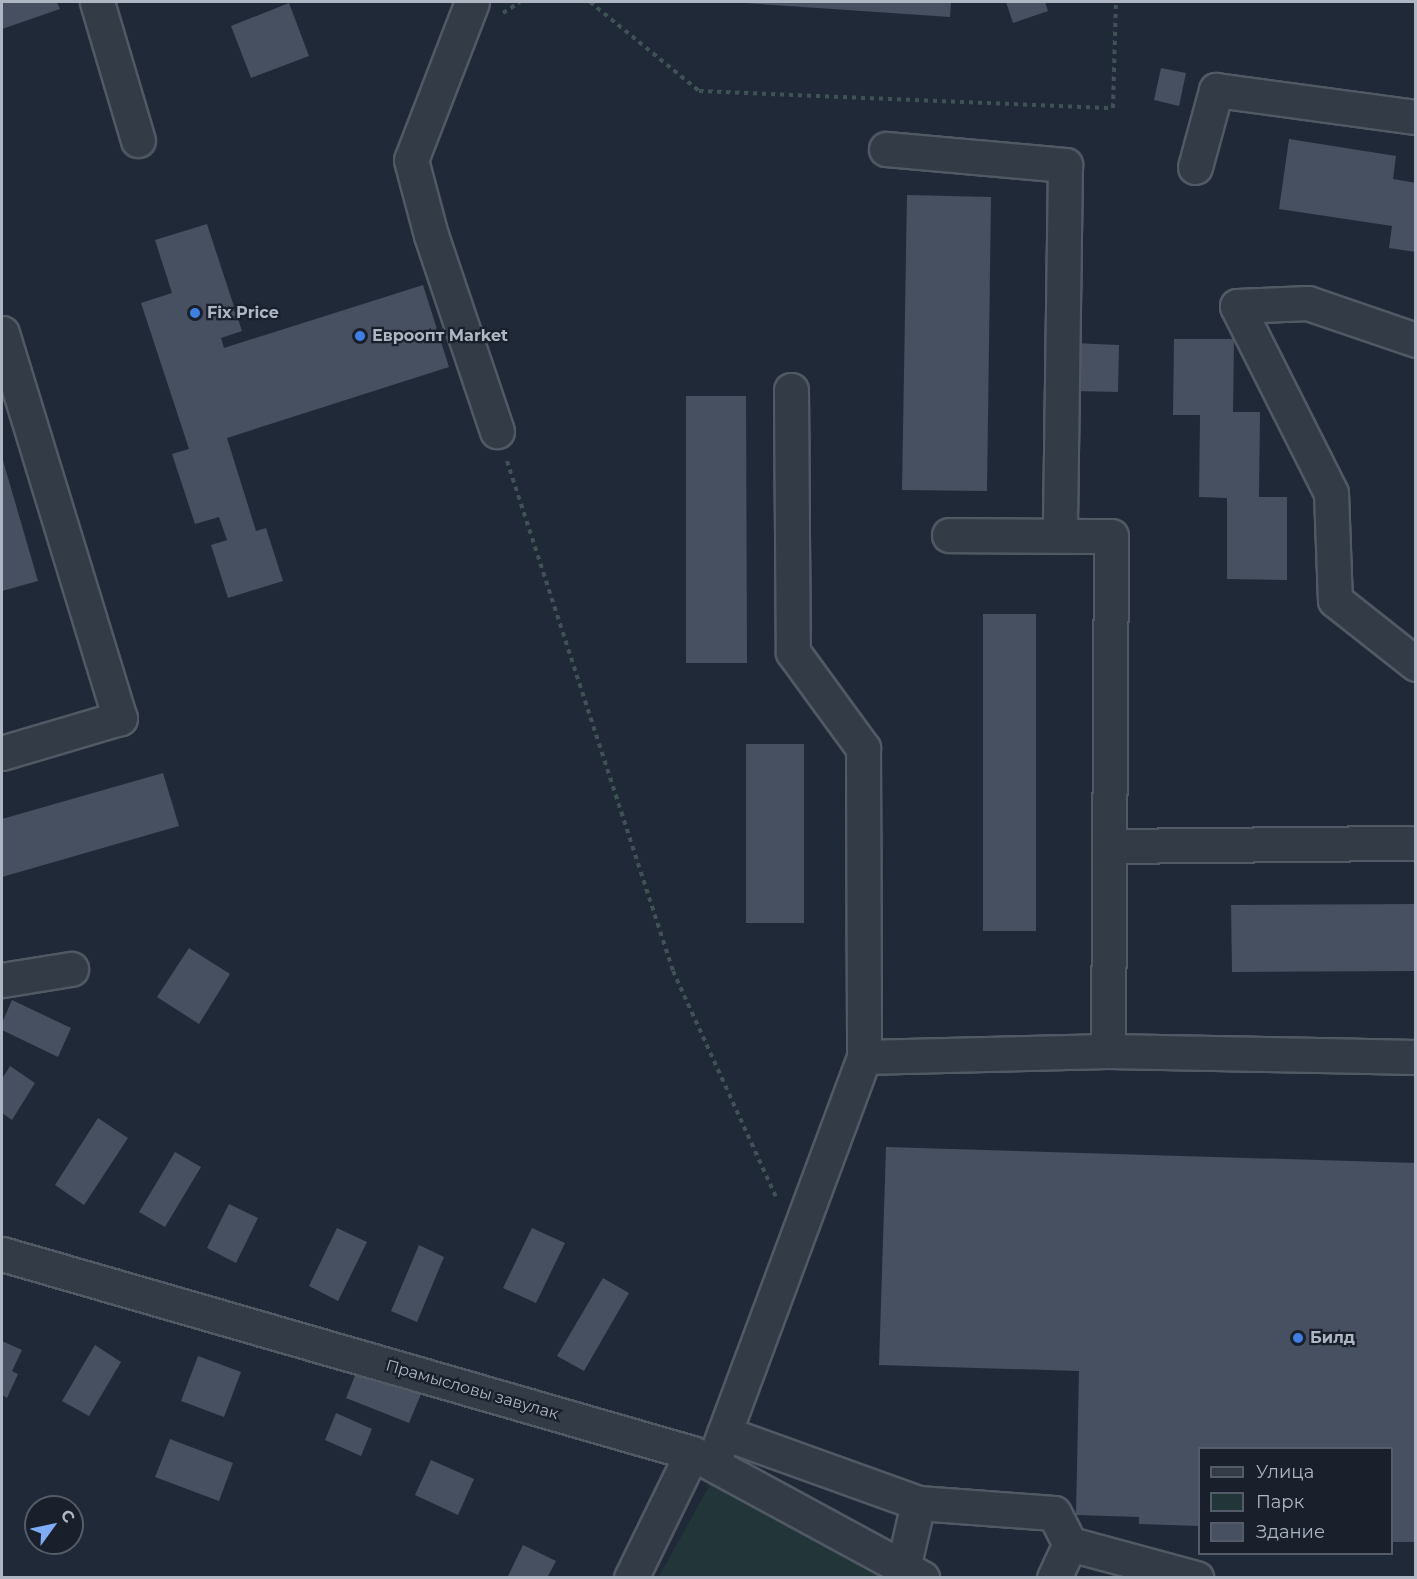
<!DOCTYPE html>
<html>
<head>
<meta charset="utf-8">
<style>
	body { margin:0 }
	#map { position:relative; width:1417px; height:1579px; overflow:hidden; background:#202937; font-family:Montserrat,sans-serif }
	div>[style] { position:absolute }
	.green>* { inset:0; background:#223538 }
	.building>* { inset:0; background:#465061 }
	.path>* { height:4px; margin-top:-2px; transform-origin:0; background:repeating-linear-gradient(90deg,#3f5255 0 4.5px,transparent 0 9px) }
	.roads { filter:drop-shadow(2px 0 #515965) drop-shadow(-2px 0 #515965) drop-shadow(0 2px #515965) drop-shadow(0 -2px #515965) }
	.minor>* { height:33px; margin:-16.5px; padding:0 16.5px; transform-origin:16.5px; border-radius:16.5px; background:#333b47 }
	.dots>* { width:16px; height:16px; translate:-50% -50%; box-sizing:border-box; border:3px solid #19202c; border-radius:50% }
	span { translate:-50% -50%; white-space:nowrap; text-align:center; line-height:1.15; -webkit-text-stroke:4.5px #19202c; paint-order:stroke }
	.poi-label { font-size:16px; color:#aeb6c4; font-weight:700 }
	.left { translate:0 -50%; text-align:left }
	.street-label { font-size:16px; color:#aeb6c4 }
	.frame { position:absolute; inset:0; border:3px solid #aeb6c4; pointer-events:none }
	.legend { position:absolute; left:1198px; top:1447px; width:195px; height:108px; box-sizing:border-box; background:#19202c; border:2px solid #555c69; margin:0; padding:8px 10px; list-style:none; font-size:18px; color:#aeb6c4 }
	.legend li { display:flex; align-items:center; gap:12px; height:30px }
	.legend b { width:30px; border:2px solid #555c69 }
	.north { position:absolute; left:24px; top:1495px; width:60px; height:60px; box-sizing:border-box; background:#19202c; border:2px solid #555c69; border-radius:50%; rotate:57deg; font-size:16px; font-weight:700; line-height:24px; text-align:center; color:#aeb6c4 }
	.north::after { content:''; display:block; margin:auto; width:21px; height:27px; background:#80acf6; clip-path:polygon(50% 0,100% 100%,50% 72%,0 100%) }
</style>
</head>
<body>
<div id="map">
	<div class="green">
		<div style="clip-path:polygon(712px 1481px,894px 1578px,658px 1578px)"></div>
	</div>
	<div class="building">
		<div style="clip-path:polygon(2px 2px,57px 2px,60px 9px,2px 29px)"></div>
		<div style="clip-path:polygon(730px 2px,951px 2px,950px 17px)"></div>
		<div style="clip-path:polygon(1006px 2px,1045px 2px,1048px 11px,1013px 23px)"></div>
		<div style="clip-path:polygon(289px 3px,309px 56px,251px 78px,231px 26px)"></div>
		<div style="clip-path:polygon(1161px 68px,1186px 73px,1179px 106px,1154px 100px)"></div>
		<div style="clip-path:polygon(1289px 139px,1396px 156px,1393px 179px,1416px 183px,1416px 252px,1389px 248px,1392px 226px,1279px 209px)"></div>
		<div style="clip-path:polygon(907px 195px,991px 197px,987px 491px,902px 490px)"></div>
		<div style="clip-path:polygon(207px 224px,242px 331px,221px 338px,224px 348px,423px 285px,449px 367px,227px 438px,256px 531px,266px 528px,283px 581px,228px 598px,211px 545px,227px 540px,219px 517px,195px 524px,172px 454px,189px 449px,141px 303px,172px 293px,155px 240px)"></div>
		<div style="clip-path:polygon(1174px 339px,1234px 339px,1233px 412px,1260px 412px,1259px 497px,1287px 497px,1287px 580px,1227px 579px,1227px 498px,1199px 497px,1200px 415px,1173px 415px)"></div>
		<div style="clip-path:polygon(1073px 343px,1119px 345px,1118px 392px,1072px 391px)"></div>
		<div style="clip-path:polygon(686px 396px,746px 396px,747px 663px,686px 663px)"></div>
		<div style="clip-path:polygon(2px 457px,38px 581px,2px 591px)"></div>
		<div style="clip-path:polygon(983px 614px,1036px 614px,1036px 931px,983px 931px)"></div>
		<div style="clip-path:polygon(746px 744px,804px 744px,804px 923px,746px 923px)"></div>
		<div style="clip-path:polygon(163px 773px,179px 826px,2px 877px,2px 819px)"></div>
		<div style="clip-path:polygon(1416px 904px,1416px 971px,1232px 972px,1231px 905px)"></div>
		<div style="clip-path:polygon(189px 948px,230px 974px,199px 1024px,157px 997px)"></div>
		<div style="clip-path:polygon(12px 1000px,71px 1028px,58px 1057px,2px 1030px,2px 1023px)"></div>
		<div style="clip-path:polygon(10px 1066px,35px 1083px,12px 1120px,2px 1113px,2px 1079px)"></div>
		<div style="clip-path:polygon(98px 1118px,128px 1138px,84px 1205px,55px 1185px)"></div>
		<div style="clip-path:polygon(886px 1147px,1416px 1163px,1416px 1542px,1392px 1542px,1392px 1448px,1200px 1448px,1200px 1526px,1139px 1524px,1139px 1517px,1076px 1515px,1079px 1371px,879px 1365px)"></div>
		<div style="clip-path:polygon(175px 1152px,201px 1167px,165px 1227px,139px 1212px)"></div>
		<div style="clip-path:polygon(229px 1204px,258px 1218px,236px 1263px,207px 1248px)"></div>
		<div style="clip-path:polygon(337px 1228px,367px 1242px,338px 1301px,309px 1286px)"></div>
		<div style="clip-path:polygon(532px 1228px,565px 1243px,536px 1303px,503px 1288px)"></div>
		<div style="clip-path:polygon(419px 1245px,444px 1257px,417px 1322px,391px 1311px)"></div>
		<div style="clip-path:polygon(603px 1278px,629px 1293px,584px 1371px,557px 1356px)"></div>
		<div style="clip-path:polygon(2px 1341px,22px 1350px,12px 1371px,18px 1374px,7px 1398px,2px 1395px)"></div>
		<div style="clip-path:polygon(95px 1345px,121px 1362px,89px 1416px,62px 1401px)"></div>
		<div style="clip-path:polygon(198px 1356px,241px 1372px,224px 1417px,181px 1401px)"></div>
		<div style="clip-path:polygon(358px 1368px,421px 1394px,409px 1423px,346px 1398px)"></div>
		<div style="clip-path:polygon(336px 1413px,372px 1429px,361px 1456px,325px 1440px)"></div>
		<div style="clip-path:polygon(170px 1439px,233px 1463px,219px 1501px,155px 1477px)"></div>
		<div style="clip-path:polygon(431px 1460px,474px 1479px,458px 1515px,415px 1495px)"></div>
		<div style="clip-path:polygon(523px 1545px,556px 1561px,547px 1578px,507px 1578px)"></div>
	</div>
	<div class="path">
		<div style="left:590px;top:2px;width:141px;rotate:39.2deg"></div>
		<div style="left:699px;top:91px;width:414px;rotate:2.4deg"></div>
		<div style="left:1113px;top:108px;width:106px;rotate:-88.4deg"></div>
		<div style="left:503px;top:13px;width:20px;rotate:-33deg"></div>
		<div style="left:507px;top:461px;width:536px;rotate:71.97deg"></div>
		<div style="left:673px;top:971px;width:251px;rotate:65.5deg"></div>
	</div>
	<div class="roads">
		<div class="minor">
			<div style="left:97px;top:2px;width:144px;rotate:73.5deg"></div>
			<div style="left:472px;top:2px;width:169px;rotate:111.1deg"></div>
			<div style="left:411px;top:160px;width:78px;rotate:75.1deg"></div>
			<div style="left:431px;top:235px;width:207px;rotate:71.4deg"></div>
			<div style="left:886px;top:149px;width:180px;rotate:5.1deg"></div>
			<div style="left:1065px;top:165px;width:370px;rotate:90.8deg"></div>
			<div style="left:1195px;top:167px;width:80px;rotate:-74.7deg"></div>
			<div style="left:1216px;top:90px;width:202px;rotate:7.7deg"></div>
			<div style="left:2px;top:333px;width:403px;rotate:73deg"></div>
			<div style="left:120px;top:718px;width:123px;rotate:163.5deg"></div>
			<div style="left:1416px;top:340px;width:114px;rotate:-161.1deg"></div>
			<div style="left:1308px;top:303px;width:71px;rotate:177.6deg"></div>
			<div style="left:1237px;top:306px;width:209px;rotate:63.3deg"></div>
			<div style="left:1331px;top:493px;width:107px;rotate:87.9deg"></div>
			<div style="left:1335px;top:600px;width:103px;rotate:38.3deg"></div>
			<div style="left:791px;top:390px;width:262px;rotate:89.6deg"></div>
			<div style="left:793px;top:652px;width:119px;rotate:53.9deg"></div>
			<div style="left:863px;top:748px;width:309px;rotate:89.8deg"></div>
			<div style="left:864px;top:1057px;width:244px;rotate:-1.4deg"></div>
			<div style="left:1108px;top:1051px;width:308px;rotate:1.1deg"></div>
			<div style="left:949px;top:535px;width:162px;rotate:0.4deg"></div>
			<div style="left:1111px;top:536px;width:515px;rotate:90.33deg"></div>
			<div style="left:1111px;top:846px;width:305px;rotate:-0.6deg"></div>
			<div style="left:2px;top:980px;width:70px;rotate:-9.1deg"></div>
			<div style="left:2px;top:1254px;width:718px;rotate:16.09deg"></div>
			<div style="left:692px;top:1453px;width:262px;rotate:28.5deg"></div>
			<div style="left:724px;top:1433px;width:206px;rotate:19.8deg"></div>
			<div style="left:918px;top:1503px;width:136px;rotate:4.2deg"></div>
			<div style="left:1054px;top:1513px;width:35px;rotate:63deg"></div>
			<div style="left:1070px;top:1544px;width:131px;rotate:15.1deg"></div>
			<div style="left:716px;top:1455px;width:425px;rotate:-69.6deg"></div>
			<div style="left:903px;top:1568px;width:67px;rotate:-77deg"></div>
			<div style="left:631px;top:1578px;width:139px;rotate:-64deg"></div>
			<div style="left:1054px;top:1578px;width:38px;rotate:-65deg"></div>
		</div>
	</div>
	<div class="dots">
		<div style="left:195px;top:313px;background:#3f7fe0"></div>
		<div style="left:360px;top:336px;background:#3f7fe0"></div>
		<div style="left:1298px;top:1338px;background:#3f7fe0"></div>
	</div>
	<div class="poi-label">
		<span class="left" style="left:207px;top:313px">Fix Price</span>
		<span class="left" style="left:372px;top:336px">Евроопт Market</span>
		<span class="left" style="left:1310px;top:1338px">Билд</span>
	</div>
	<div class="street-label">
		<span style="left:472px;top:1390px;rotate:16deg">Прамысловы завулак</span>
	</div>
	<div class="frame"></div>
	<ul class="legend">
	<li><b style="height:8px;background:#333b47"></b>Улица</li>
	<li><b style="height:16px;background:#223538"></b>Парк</li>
	<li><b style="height:16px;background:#465061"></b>Здание</li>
	</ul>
	<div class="north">С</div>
</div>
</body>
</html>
